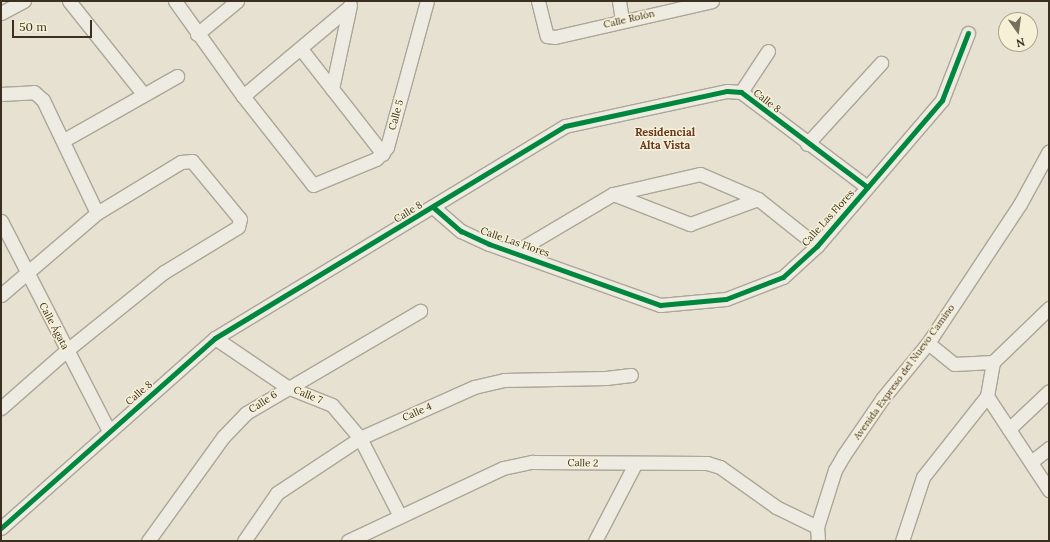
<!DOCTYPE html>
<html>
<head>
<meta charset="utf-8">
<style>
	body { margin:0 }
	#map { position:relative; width:1050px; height:542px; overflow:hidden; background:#e6e1d0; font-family:Lora,serif }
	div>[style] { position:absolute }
	.roads { filter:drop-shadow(1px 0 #aca698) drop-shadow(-1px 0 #aca698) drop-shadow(0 1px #aca698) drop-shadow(0 -1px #aca698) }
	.minor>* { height:13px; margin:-6.5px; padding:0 6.5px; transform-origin:6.5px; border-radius:6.5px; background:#eeebe2 }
	.cycleway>* { height:5px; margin:-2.5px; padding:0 2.5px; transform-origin:2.5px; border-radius:2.5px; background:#00873e }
	span { translate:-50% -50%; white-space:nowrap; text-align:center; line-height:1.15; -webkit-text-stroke:3px #f6f0d7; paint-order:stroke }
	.street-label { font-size:10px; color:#3b3020 }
	.neighbourhood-label { font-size:11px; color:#68361f; font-weight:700 }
	.frame { position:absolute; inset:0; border:2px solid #3b3020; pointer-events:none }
	.north { position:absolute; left:998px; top:12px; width:40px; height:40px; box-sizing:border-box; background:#f6f0d7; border:1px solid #aba38e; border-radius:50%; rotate:166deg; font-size:11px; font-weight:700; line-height:16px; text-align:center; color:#3b3020 }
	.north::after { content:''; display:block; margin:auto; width:14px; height:18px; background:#776e5e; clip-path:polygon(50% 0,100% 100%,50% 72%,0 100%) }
	.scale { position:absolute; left:12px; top:20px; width:80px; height:18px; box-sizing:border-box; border:2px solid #3b3020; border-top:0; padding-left:5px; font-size:12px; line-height:14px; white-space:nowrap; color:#3b3020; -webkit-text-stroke:3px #f6f0d7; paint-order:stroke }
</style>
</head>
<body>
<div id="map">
	<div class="roads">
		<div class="minor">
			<div style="left:69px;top:1px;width:120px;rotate:51.4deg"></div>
			<div style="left:175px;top:1px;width:117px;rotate:54.4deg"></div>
			<div style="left:243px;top:96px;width:113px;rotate:51.8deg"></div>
			<div style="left:313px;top:185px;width:68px;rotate:-22.4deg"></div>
			<div style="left:376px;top:159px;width:16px;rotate:-47deg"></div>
			<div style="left:387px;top:147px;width:151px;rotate:-74.7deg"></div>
			<div style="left:538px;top:1px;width:36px;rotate:76deg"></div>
			<div style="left:547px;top:36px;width:8px;rotate:7deg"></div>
			<div style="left:555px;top:37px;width:161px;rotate:-12.9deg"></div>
			<div style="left:619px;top:1px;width:20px;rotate:81deg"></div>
			<div style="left:1px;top:13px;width:26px;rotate:-28deg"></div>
			<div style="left:197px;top:34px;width:52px;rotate:-39.5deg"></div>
			<div style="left:301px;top:49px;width:133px;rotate:52deg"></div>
			<div style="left:332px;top:89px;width:86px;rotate:-77.9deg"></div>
			<div style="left:741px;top:92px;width:49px;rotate:-56.6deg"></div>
			<div style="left:1px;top:94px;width:33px;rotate:-3deg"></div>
			<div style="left:34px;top:92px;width:12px;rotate:42deg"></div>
			<div style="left:43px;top:100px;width:125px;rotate:64.5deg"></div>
			<div style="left:243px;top:96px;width:138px;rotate:-40deg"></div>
			<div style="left:64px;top:140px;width:130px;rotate:-29.5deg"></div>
			<div style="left:807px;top:144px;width:110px;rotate:-47.6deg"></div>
			<div style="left:613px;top:194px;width:83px;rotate:21.3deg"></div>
			<div style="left:690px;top:224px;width:72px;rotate:-20.2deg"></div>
			<div style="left:433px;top:207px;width:37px;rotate:41deg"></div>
			<div style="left:461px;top:231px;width:31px;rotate:25deg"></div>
			<div style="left:489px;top:244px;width:182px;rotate:19.6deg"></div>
			<div style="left:660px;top:305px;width:66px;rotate:-5.2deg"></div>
			<div style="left:726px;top:299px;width:61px;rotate:-21.1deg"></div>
			<div style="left:783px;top:277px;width:46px;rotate:-42.4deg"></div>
			<div style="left:817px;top:246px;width:192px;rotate:-49.4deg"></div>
			<div style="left:942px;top:100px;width:72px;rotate:-68.8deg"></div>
			<div style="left:1px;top:221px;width:236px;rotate:62.8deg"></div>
			<div style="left:515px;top:252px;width:114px;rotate:-30.6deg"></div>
			<div style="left:613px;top:194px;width:89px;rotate:-12.9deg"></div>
			<div style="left:700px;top:174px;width:63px;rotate:23.3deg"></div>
			<div style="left:758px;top:199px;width:75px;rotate:38.5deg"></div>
			<div style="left:1px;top:295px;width:126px;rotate:-40.5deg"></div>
			<div style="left:97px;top:213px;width:98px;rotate:-31.3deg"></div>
			<div style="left:181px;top:162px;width:11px;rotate:-5deg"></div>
			<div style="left:192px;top:161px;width:75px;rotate:50.4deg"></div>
			<div style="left:240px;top:219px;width:8px;rotate:104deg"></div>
			<div style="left:238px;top:227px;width:87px;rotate:148.7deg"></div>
			<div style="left:164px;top:272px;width:124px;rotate:141.2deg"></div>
			<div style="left:67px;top:350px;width:88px;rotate:138.7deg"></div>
			<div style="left:215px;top:338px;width:87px;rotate:34.2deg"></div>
			<div style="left:287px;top:387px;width:48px;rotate:21.8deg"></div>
			<div style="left:332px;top:405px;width:43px;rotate:49.7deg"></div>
			<div style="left:360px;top:438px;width:88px;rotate:62.9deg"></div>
			<div style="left:928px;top:343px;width:33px;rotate:39deg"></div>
			<div style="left:954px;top:364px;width:39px;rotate:-3deg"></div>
			<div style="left:987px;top:396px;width:113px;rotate:56.6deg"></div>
			<div style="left:1009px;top:429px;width:55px;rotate:-43.5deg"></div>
			<div style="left:1031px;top:462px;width:23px;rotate:-38deg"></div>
			<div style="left:1px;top:528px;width:286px;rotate:-41.6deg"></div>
			<div style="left:215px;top:338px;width:409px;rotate:-31.2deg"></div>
			<div style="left:565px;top:126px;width:166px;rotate:-12.2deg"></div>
			<div style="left:727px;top:91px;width:14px;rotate:4deg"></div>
			<div style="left:741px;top:92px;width:158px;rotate:37deg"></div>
			<div style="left:148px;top:541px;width:128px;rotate:-54.2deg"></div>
			<div style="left:223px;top:437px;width:33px;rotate:-46deg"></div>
			<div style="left:246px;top:413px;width:202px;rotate:-30.4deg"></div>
			<div style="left:244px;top:541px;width:58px;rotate:-55.5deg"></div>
			<div style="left:277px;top:493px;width:100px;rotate:-33.5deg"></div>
			<div style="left:360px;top:438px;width:125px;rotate:-24.1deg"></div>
			<div style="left:474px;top:387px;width:31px;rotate:-13deg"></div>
			<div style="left:504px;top:380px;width:102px;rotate:-1.1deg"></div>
			<div style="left:606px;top:378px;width:25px;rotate:-7deg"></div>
			<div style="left:348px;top:541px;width:171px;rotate:-25.2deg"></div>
			<div style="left:503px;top:468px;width:30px;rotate:-12deg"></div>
			<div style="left:532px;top:462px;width:175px;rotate:0.3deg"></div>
			<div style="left:707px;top:463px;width:14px;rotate:17deg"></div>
			<div style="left:720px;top:467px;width:69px;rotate:35.5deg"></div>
			<div style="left:776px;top:507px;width:46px;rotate:26deg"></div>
			<div style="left:595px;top:541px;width:87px;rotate:-62.5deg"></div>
			<div style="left:818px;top:541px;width:14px;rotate:-94deg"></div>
			<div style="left:817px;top:527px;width:60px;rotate:-72.5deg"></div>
			<div style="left:835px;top:470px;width:16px;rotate:-60deg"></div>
			<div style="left:843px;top:456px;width:69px;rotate:-55.6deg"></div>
			<div style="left:882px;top:399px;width:72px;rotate:-50.6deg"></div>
			<div style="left:928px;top:343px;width:167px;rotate:-56.5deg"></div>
			<div style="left:1020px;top:204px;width:60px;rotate:-61.3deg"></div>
			<div style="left:902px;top:541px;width:67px;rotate:-71.8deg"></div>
			<div style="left:923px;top:477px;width:103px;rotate:-51.7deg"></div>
			<div style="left:987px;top:396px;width:35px;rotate:-80deg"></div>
			<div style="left:993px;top:362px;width:78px;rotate:-44deg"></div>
		</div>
	</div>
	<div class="cycleway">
		<div style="left:433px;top:207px;width:37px;rotate:41deg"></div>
		<div style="left:461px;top:231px;width:31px;rotate:25deg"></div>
		<div style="left:489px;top:244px;width:182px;rotate:19.6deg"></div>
		<div style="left:660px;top:305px;width:66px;rotate:-5.2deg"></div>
		<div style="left:726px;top:299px;width:61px;rotate:-21.1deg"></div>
		<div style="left:783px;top:277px;width:46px;rotate:-42.4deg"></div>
		<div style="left:817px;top:246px;width:192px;rotate:-49.4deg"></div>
		<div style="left:942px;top:100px;width:72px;rotate:-68.8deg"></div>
		<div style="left:1px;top:528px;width:286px;rotate:-41.6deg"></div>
		<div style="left:215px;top:338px;width:409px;rotate:-31.2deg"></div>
		<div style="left:565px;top:126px;width:166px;rotate:-12.2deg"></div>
		<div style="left:727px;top:91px;width:14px;rotate:4deg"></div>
		<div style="left:741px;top:92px;width:158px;rotate:37deg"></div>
	</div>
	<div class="street-label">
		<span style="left:629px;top:19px;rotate:-13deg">Calle Rolón</span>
		<span style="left:767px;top:101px;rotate:38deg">Calle 8</span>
		<span style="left:396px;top:115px;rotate:-75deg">Calle 5</span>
		<span style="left:408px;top:212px;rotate:-32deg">Calle 8</span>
		<span style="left:828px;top:218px;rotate:-48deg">Calle Las Flores</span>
		<span style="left:515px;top:242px;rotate:19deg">Calle Las Flores</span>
		<span style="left:54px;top:326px;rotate:62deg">Calle Ágata</span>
		<span style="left:904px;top:372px;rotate:-54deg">Avenida Expreso del Nuevo Camino</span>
		<span style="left:139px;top:393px;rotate:-41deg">Calle 8</span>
		<span style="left:308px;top:395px;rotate:22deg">Calle 7</span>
		<span style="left:263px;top:402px;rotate:-33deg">Calle 6</span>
		<span style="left:417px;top:412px;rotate:-24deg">Calle 4</span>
		<span style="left:583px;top:463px;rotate:1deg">Calle 2</span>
	</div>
	<div class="neighbourhood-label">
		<span style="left:665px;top:139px">Residencial<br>Alta Vista</span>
	</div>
	<div class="frame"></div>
	<div class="north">N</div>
	<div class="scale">50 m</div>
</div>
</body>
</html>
